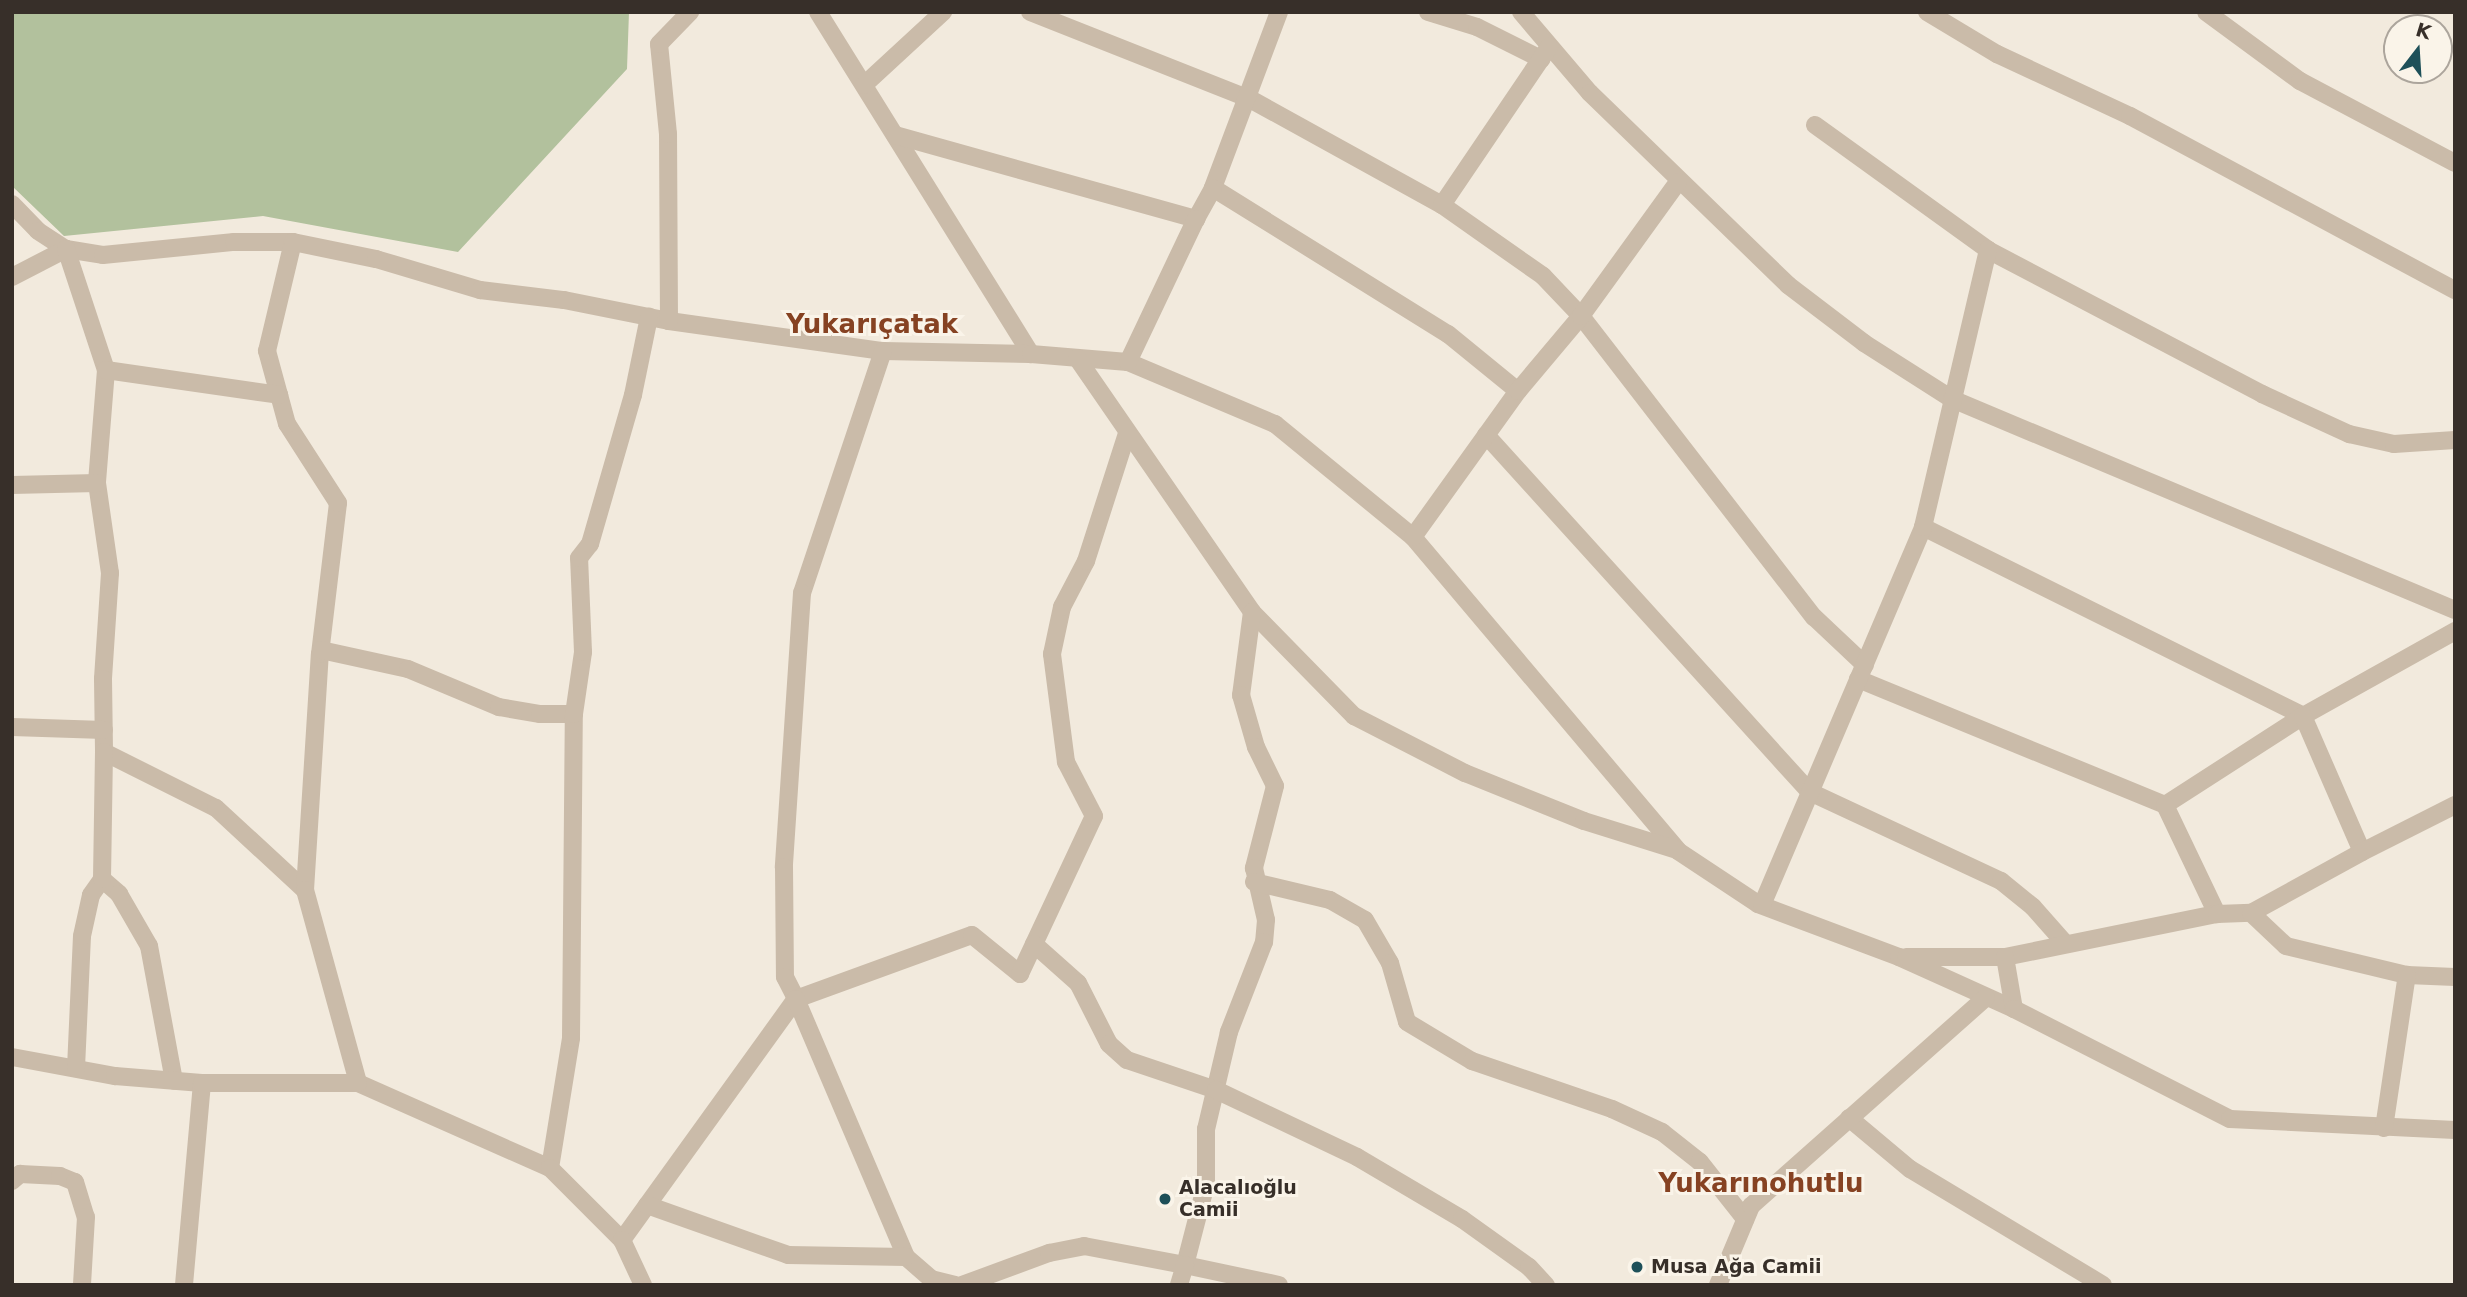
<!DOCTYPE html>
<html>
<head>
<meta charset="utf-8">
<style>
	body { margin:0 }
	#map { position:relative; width:2467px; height:1297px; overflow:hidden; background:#f2eadd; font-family:"DejaVu Sans",sans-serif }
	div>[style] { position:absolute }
	.green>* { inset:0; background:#b2c19d }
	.minor>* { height:18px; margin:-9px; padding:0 9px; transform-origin:9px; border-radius:9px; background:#cabba9 }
	.dots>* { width:19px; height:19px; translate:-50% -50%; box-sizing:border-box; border:4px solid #faf4e9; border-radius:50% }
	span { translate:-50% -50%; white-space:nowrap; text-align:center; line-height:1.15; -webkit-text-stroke:6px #faf4e9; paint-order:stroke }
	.poi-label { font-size:19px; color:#372f29; font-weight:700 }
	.left { translate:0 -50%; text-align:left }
	.district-label { font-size:26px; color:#864222; font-weight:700 }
	.frame { position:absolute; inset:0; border:14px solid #372f29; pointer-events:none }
	.north { position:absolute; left:2383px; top:14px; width:70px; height:70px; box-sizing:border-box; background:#faf4e9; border:2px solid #aca59c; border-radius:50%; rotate:17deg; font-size:19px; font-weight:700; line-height:28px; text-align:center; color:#372f29 }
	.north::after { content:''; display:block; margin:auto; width:24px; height:32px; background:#1e5059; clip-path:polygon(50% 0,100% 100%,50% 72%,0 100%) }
</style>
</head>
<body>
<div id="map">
	<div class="green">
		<div style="clip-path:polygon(12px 12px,629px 12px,627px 69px,458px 252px,263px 216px,64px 236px,12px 186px)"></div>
	</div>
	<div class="minor">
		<div style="left:818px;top:12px;width:403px;rotate:58.1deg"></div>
		<div style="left:1030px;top:12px;width:237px;rotate:21.6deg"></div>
		<div style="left:1250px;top:99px;width:219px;rotate:28.9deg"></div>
		<div style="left:1442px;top:205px;width:123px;rotate:35.1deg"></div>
		<div style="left:1543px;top:276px;width:55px;rotate:46.5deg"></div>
		<div style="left:1581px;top:316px;width:381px;rotate:52.3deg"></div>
		<div style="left:1814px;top:617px;width:70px;rotate:43.3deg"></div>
		<div style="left:1279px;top:12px;width:188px;rotate:110.6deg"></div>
		<div style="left:1213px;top:188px;width:277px;rotate:31.9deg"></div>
		<div style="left:1448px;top:334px;width:90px;rotate:39.2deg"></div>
		<div style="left:1428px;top:12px;width:51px;rotate:17deg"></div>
		<div style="left:1477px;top:27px;width:72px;rotate:26.6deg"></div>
		<div style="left:1521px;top:12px;width:106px;rotate:49.6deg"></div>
		<div style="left:1590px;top:93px;width:276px;rotate:44.1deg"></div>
		<div style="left:1788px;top:285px;width:96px;rotate:37.3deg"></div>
		<div style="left:1864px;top:343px;width:104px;rotate:32.5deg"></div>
		<div style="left:1952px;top:399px;width:545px;rotate:22.76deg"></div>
		<div style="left:1927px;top:12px;width:82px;rotate:31deg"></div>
		<div style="left:1997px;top:54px;width:147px;rotate:25deg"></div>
		<div style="left:2130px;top:116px;width:369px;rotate:28.2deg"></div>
		<div style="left:2206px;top:12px;width:117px;rotate:36.3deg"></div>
		<div style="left:2300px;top:81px;width:175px;rotate:27.9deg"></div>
		<div style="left:864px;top:85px;width:108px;rotate:-42.7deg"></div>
		<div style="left:1815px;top:125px;width:213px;rotate:35.8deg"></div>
		<div style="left:1988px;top:250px;width:310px;rotate:27.7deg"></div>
		<div style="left:2262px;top:394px;width:96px;rotate:24.7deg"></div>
		<div style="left:2349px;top:434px;width:46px;rotate:12.5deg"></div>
		<div style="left:2394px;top:444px;width:61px;rotate:-3.8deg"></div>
		<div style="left:895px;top:135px;width:313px;rotate:15.6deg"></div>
		<div style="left:1196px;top:219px;width:35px;rotate:-61deg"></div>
		<div style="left:12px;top:204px;width:37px;rotate:46deg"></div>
		<div style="left:38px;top:231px;width:33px;rotate:33deg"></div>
		<div style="left:66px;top:249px;width:37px;rotate:9deg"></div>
		<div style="left:103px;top:255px;width:132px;rotate:-5.7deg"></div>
		<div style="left:234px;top:242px;width:59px"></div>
		<div style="left:1442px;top:205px;width:191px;rotate:-55.9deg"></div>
		<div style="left:12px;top:277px;width:61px;rotate:-27.4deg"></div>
		<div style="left:66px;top:249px;width:127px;rotate:71.7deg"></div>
		<div style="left:106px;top:370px;width:113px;rotate:94.6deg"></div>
		<div style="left:97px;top:483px;width:91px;rotate:81.8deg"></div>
		<div style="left:110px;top:573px;width:106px;rotate:93.8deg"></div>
		<div style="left:103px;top:679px;width:73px;rotate:89.2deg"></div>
		<div style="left:104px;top:752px;width:125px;rotate:26.6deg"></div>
		<div style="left:216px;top:808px;width:121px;rotate:42.7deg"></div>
		<div style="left:305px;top:890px;width:236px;rotate:-86.4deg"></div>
		<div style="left:320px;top:654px;width:152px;rotate:-83.2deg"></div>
		<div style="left:338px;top:503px;width:94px;rotate:-122.8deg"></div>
		<div style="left:287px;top:424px;width:76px;rotate:-105.3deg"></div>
		<div style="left:267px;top:351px;width:112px;rotate:-76.6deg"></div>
		<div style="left:293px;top:242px;width:85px;rotate:11.6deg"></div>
		<div style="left:376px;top:259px;width:109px;rotate:16.6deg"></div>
		<div style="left:480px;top:290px;width:85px;rotate:6.8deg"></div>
		<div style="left:564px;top:300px;width:107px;rotate:11.3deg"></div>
		<div style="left:669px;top:321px;width:216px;rotate:8deg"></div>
		<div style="left:883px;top:351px;width:148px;rotate:1.2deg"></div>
		<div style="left:1031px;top:354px;width:97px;rotate:4.7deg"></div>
		<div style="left:1128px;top:362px;width:160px;rotate:22.9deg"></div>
		<div style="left:1275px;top:424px;width:178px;rotate:39.3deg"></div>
		<div style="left:1413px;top:537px;width:411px;rotate:49.8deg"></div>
		<div style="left:1678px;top:851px;width:96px;rotate:33.5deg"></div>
		<div style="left:1758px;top:904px;width:151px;rotate:20.6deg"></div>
		<div style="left:1899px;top:957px;width:126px;rotate:24.3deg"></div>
		<div style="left:669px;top:321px;width:187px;rotate:-90.3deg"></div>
		<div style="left:668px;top:134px;width:90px;rotate:-95.7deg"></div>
		<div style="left:659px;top:44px;width:45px;rotate:-45.9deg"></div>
		<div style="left:883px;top:351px;width:255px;rotate:108.5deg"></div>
		<div style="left:802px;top:593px;width:275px;rotate:93.8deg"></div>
		<div style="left:784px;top:867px;width:110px;rotate:89.5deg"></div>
		<div style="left:785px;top:977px;width:25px;rotate:63deg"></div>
		<div style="left:796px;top:999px;width:187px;rotate:-20deg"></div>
		<div style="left:972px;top:935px;width:62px;rotate:39.1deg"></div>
		<div style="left:1020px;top:974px;width:174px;rotate:-64.9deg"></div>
		<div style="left:1094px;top:816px;width:61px;rotate:-117.4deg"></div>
		<div style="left:1066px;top:762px;width:109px;rotate:-97.4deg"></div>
		<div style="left:1052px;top:654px;width:48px;rotate:-78deg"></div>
		<div style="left:1062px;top:607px;width:52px;rotate:-62.4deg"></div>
		<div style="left:1086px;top:561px;width:134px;rotate:-72.2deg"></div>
		<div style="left:1077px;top:358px;width:308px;rotate:55.4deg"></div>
		<div style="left:1252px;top:612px;width:146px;rotate:45.6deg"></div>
		<div style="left:1354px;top:716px;width:125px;rotate:27.2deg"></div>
		<div style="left:1465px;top:773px;width:128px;rotate:22deg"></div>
		<div style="left:1584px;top:821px;width:97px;rotate:17.3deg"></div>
		<div style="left:1128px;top:362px;width:158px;rotate:-64.6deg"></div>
		<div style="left:106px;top:370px;width:175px;rotate:8.2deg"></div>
		<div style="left:1486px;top:435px;width:482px;rotate:47.8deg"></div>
		<div style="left:1810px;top:792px;width:211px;rotate:25deg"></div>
		<div style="left:2001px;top:881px;width:41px;rotate:39.1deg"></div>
		<div style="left:2033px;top:907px;width:47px;rotate:48.5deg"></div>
		<div style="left:12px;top:485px;width:85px;rotate:-1.3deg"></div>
		<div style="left:1923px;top:527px;width:424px;rotate:26.4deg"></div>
		<div style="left:2303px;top:716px;width:174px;rotate:-29.2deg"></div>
		<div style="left:1413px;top:537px;width:180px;rotate:-54.3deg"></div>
		<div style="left:1518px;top:391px;width:98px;rotate:-50deg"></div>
		<div style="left:1581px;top:316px;width:165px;rotate:-54.1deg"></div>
		<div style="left:1252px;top:612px;width:84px;rotate:97.5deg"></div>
		<div style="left:1241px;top:695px;width:54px;rotate:73.9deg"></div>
		<div style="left:1256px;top:747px;width:43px;rotate:64deg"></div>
		<div style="left:1275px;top:786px;width:85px;rotate:104.4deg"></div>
		<div style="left:1254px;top:868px;width:53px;rotate:77deg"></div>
		<div style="left:1266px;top:920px;width:22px;rotate:95deg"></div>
		<div style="left:1264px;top:942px;width:97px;rotate:111.3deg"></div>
		<div style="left:1229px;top:1032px;width:100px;rotate:103.3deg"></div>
		<div style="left:1206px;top:1129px;width:55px;rotate:90deg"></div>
		<div style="left:1206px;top:1184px;width:84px;rotate:104.5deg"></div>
		<div style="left:1185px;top:1265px;width:96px;rotate:12deg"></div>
		<div style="left:321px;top:650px;width:89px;rotate:12.3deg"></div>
		<div style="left:408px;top:669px;width:99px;rotate:22.7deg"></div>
		<div style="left:499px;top:707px;width:42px;rotate:9.7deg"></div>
		<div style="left:540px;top:714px;width:34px"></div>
		<div style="left:1858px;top:679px;width:332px;rotate:22.3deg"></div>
		<div style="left:2165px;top:805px;width:164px;rotate:-32.8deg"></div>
		<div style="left:2303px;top:716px;width:148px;rotate:66.5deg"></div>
		<div style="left:2362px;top:852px;width:127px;rotate:151.2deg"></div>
		<div style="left:12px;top:727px;width:92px;rotate:1.9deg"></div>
		<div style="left:2165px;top:805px;width:121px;rotate:64.5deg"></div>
		<div style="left:2362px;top:852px;width:104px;rotate:-26.8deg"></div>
		<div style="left:102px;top:879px;width:23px;rotate:41deg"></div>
		<div style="left:119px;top:894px;width:60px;rotate:60deg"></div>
		<div style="left:149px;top:946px;width:137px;rotate:79.5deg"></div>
		<div style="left:1254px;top:882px;width:78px;rotate:13.3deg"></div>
		<div style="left:1330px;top:900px;width:40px;rotate:29.7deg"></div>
		<div style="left:1365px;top:920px;width:50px;rotate:59.8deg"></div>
		<div style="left:1390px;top:963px;width:61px;rotate:73.9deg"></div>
		<div style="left:1407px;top:1022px;width:76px;rotate:31deg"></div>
		<div style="left:1472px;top:1061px;width:148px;rotate:18.9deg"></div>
		<div style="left:1612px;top:1109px;width:55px;rotate:24.7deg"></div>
		<div style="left:1662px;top:1132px;width:48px;rotate:38.3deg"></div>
		<div style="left:1700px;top:1162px;width:73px;rotate:51.7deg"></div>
		<div style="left:305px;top:890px;width:200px;rotate:74.6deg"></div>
		<div style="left:358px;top:1083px;width:210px;rotate:23.9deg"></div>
		<div style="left:550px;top:1168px;width:132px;rotate:-80.8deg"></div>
		<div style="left:571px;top:1038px;width:324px;rotate:-89.5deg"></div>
		<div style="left:574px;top:714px;width:63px;rotate:-81.7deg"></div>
		<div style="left:583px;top:652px;width:94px;rotate:-92.4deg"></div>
		<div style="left:579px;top:558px;width:18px;rotate:-52deg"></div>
		<div style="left:590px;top:544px;width:155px;rotate:-73.9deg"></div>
		<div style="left:633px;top:395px;width:80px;rotate:-78.4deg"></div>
		<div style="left:1762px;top:905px;width:411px;rotate:-66.9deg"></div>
		<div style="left:1923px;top:527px;width:285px;rotate:-76.8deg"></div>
		<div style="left:1034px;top:944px;width:59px;rotate:41.6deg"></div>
		<div style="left:1078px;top:983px;width:68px;rotate:63.1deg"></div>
		<div style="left:1109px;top:1044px;width:24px;rotate:42deg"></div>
		<div style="left:1127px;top:1060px;width:94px;rotate:18.6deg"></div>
		<div style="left:1216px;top:1090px;width:156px;rotate:25.4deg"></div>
		<div style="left:1357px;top:1157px;width:122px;rotate:30.6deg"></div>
		<div style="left:1462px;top:1219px;width:82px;rotate:35.6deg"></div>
		<div style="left:1529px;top:1267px;width:25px;rotate:47deg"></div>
		<div style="left:1906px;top:957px;width:99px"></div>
		<div style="left:2005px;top:957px;width:216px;rotate:-11.5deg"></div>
		<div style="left:2217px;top:914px;width:34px;rotate:-2deg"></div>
		<div style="left:2251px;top:913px;width:48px;rotate:43.3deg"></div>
		<div style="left:2286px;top:946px;width:124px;rotate:13.5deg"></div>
		<div style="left:2407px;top:975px;width:48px;rotate:2.4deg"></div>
		<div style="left:2005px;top:957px;width:53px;rotate:80.2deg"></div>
		<div style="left:2014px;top:1009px;width:242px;rotate:27deg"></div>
		<div style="left:2230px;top:1119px;width:225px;rotate:2.8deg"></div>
		<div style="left:12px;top:1057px;width:105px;rotate:10.5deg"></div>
		<div style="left:115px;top:1076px;width:87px;rotate:4.6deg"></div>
		<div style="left:202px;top:1083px;width:203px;rotate:95.1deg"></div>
		<div style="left:76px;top:1068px;width:132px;rotate:-87.4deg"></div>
		<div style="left:82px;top:936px;width:42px;rotate:-77.6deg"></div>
		<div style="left:91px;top:895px;width:19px;rotate:-55deg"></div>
		<div style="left:102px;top:879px;width:127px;rotate:-89.1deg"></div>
		<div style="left:202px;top:1083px;width:156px"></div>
		<div style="left:1849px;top:1118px;width:80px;rotate:39.9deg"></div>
		<div style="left:1910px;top:1169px;width:225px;rotate:31deg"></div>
		<div style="left:2384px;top:1128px;width:155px;rotate:-81.5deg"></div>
		<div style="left:550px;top:1168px;width:102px;rotate:45deg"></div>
		<div style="left:622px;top:1240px;width:297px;rotate:-54.2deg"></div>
		<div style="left:796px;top:999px;width:280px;rotate:66.9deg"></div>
		<div style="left:906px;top:1257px;width:33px;rotate:41deg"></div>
		<div style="left:931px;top:1279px;width:25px;rotate:14deg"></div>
		<div style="left:12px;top:1181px;width:11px;rotate:-41deg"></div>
		<div style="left:20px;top:1174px;width:40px;rotate:2.9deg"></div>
		<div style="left:60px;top:1176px;width:16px;rotate:22deg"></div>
		<div style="left:75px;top:1182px;width:37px;rotate:73deg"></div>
		<div style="left:86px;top:1217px;width:68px;rotate:93.4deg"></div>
		<div style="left:647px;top:1205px;width:150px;rotate:19.5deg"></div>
		<div style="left:788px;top:1255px;width:118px;rotate:1deg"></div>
		<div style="left:622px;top:1240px;width:50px;rotate:65deg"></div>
		<div style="left:962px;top:1285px;width:93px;rotate:-20.2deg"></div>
		<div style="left:1049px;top:1253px;width:36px;rotate:-11deg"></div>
		<div style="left:1084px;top:1246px;width:103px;rotate:10.7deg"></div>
		<div style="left:1185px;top:1265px;width:21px;rotate:107deg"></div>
		<div style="left:1718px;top:1285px;width:86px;rotate:-67.3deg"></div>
		<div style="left:1751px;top:1206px;width:314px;rotate:-41.6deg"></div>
	</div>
	<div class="dots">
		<div style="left:1165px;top:1199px;background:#1e5059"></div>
		<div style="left:1637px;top:1267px;background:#1e5059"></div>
	</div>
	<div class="poi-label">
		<span class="left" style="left:1179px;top:1199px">Alacalıoğlu<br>Camii</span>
		<span class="left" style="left:1651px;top:1267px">Musa Ağa Camii</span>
	</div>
	<div class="district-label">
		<span style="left:872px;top:325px">Yukarıçatak</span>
		<span style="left:1761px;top:1184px">Yukarınohutlu</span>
	</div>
	<div class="frame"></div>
	<div class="north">K</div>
</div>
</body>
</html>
